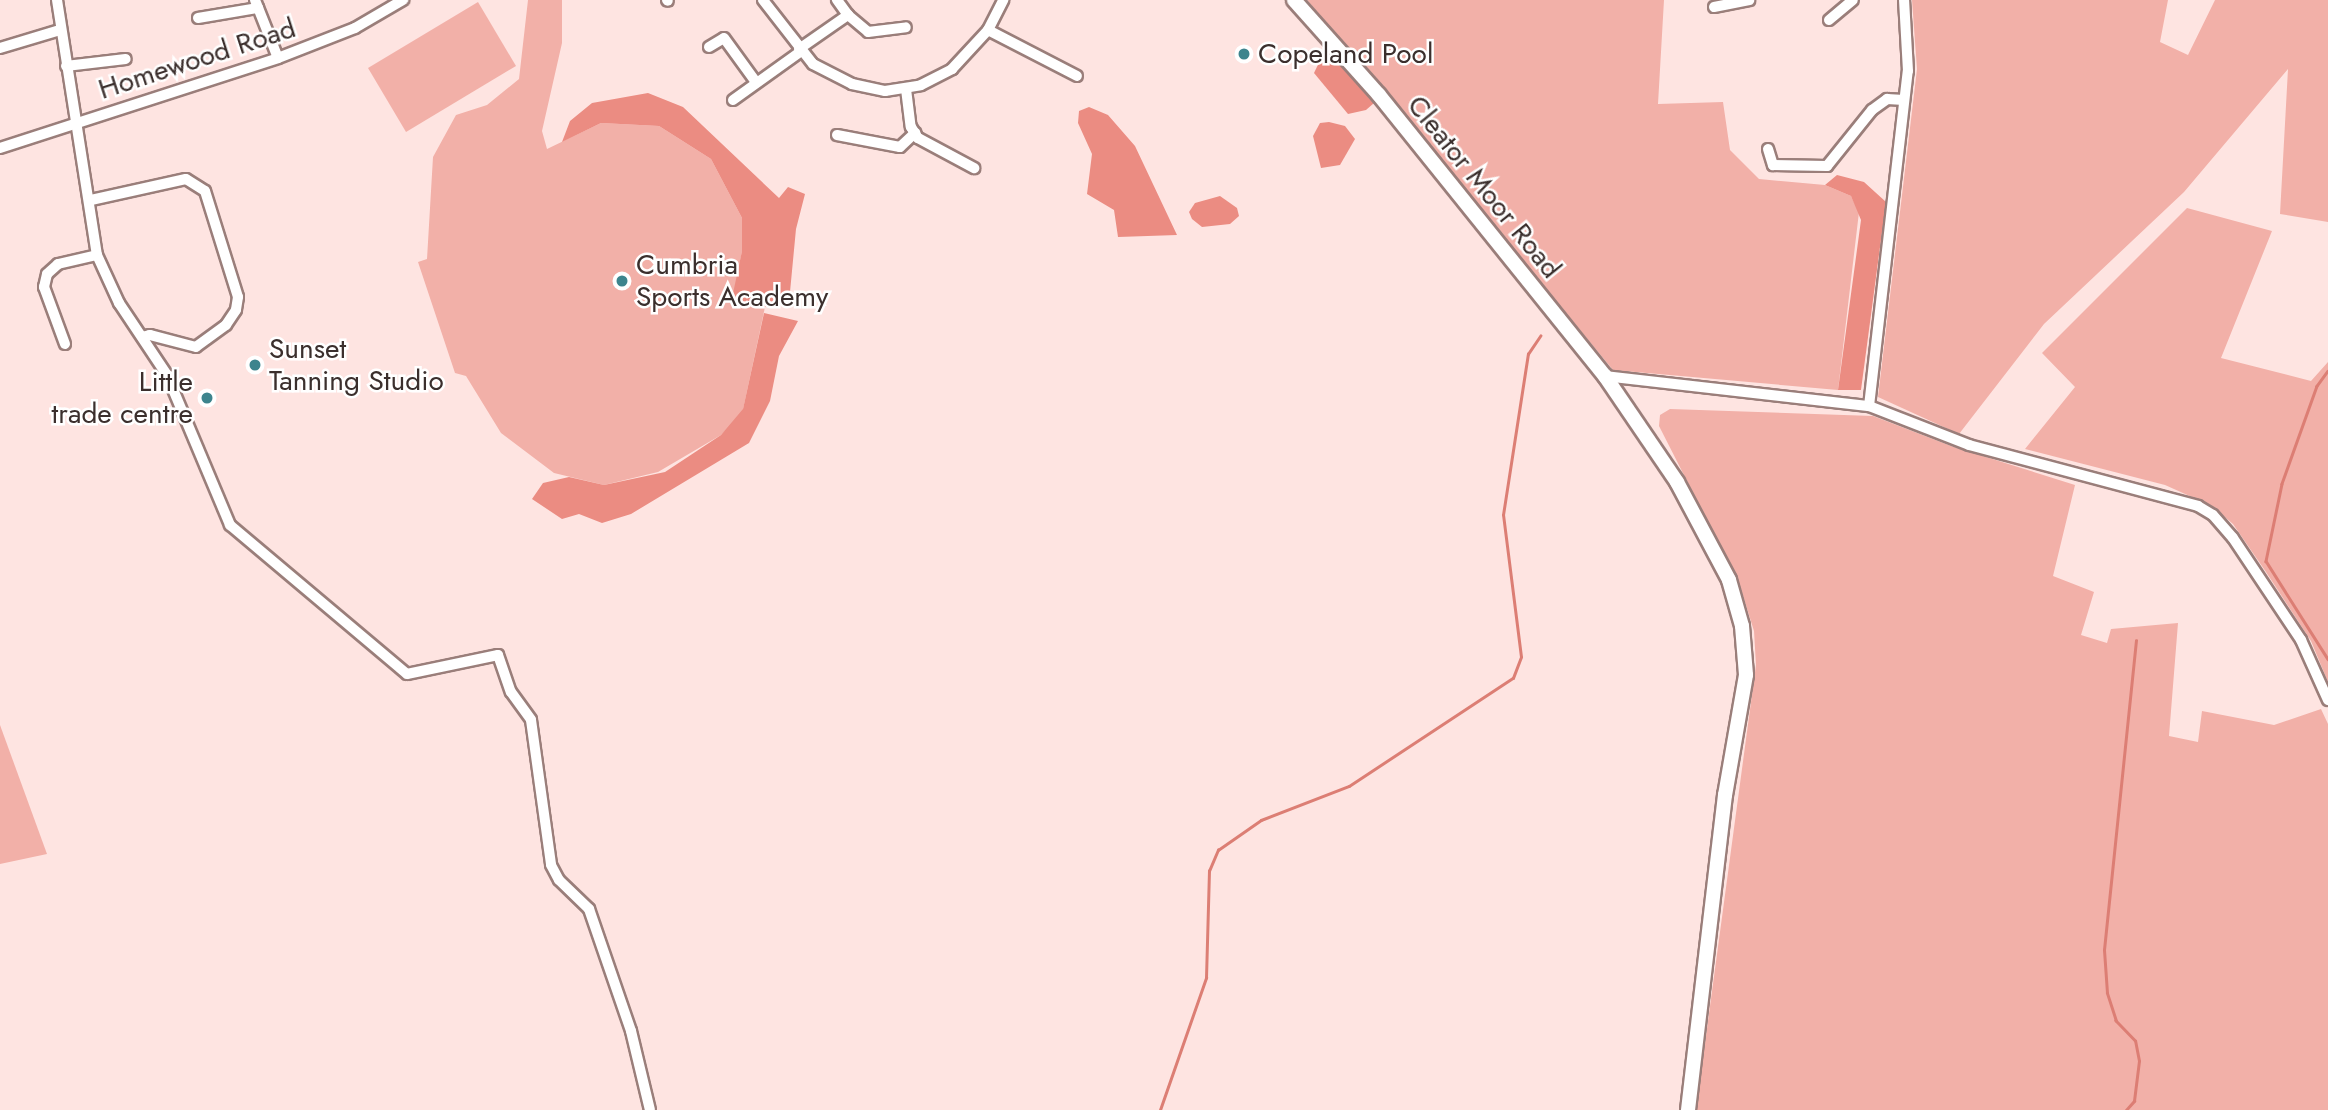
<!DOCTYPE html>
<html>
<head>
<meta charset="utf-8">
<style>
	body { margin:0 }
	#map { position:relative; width:2328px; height:1110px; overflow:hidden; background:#fee4e1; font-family:Jost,sans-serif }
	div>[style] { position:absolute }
	.green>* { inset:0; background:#f2b0a8 }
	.forest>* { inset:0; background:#eb8c82 }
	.stream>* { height:2.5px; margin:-1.25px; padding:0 1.25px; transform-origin:1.25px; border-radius:1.25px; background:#dc7e74 }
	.roads { filter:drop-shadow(2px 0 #9a7e7a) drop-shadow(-2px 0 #9a7e7a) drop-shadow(0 2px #9a7e7a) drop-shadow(0 -2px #9a7e7a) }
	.minor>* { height:10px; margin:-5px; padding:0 5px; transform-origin:5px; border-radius:5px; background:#fff }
	.major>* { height:14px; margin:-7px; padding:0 7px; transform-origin:7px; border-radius:7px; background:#fff }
	.dots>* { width:19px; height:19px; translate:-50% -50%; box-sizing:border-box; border:4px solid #fff; border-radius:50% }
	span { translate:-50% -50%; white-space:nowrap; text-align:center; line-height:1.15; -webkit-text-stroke:5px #fff; paint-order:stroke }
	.poi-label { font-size:28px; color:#3b2f2d }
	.left { translate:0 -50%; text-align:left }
	.right { translate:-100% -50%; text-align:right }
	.street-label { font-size:28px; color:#3b2f2d }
</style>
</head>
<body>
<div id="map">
	<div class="green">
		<div style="clip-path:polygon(528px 0,562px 0,562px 43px,542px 131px,547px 149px,601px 123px,659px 126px,711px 159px,742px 218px,742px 251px,733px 298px,765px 307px,742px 414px,721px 435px,658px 472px,604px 485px,554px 473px,501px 433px,466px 376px,455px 373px,418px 262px,427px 259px,433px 157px,456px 115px,487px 105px,519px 79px)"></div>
		<div style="clip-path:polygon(1307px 0,1664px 0,1658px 104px,1723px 102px,1730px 150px,1759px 179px,1825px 185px,1851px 196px,1859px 212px,1838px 390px,1613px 370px)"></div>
		<div style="clip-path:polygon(1912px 0,2168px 0,2160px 42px,2188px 55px,2215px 0,2328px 0,2328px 222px,2280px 214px,2288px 69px,2184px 192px,2044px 324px,1959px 434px,1878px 397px,1917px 69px)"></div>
		<div style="clip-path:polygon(478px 2px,516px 66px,406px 132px,368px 68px)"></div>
		<div style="clip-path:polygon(2187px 208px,2272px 231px,2221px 358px,2311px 381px,2328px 362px,2328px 682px,2311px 641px,2266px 572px,2233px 524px,2212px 506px,2165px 485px,2025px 449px,2075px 387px,2042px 353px)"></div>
		<div style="clip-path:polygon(1670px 409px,1873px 416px,1951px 446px,2075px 485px,2053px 576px,2094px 592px,2081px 635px,2107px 643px,2111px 629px,2178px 623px,2169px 736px,2198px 742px,2202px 711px,2274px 725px,2321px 709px,2328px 724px,2328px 1110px,1696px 1110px,1756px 665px,1754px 631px,1739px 583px,1659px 426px,1660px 415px)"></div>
		<div style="clip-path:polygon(0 725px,47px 854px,0 864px)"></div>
	</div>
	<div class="forest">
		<div style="clip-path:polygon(1327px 46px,1374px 103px,1366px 110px,1348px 114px,1314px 73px)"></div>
		<div style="clip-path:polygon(648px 93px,683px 107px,779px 198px,788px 187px,805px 194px,796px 229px,790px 292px,765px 307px,732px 298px,742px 251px,742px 218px,711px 159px,659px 126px,601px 123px,562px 142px,570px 121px,592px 103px)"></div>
		<div style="clip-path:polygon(1089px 107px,1108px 115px,1135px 146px,1177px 235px,1118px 237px,1114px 210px,1087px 194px,1092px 154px,1078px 123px,1079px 111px)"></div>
		<div style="clip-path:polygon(1329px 122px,1345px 126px,1355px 139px,1340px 165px,1321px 168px,1313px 136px,1320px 123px)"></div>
		<div style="clip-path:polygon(1837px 175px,1864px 182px,1886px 202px,1861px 390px,1838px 390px,1861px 220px,1851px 196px,1825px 185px)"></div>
		<div style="clip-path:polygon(1220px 196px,1237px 208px,1239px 216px,1230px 224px,1202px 227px,1192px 219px,1189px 212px,1195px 203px)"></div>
		<div style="clip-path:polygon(764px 313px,798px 321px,779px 356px,770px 401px,749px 443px,631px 514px,602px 523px,579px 514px,562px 519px,532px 499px,543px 483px,569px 477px,604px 485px,665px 472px,721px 435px,743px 409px)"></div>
	</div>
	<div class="stream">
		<div style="left:2328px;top:371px;width:19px;rotate:126deg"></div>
		<div style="left:2317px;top:386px;width:104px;rotate:109.7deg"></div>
		<div style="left:2282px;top:484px;width:79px;rotate:101.7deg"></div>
		<div style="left:2266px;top:561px;width:116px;rotate:57.7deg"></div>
		<div style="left:1160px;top:1110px;width:140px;rotate:-70.8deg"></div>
		<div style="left:1206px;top:978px;width:107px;rotate:-88.4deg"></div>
		<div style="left:1209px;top:871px;width:23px;rotate:-67deg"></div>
		<div style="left:1218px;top:850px;width:52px;rotate:-34.9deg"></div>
		<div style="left:1261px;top:820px;width:94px;rotate:-21.1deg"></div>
		<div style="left:1349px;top:786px;width:196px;rotate:-33.4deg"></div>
		<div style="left:1513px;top:678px;width:22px;rotate:-69deg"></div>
		<div style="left:1521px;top:657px;width:143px;rotate:-97.2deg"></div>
		<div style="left:1503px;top:515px;width:163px;rotate:-81.2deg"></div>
		<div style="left:1528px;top:354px;width:22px;rotate:-56deg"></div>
		<div style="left:2126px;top:1110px;width:12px;rotate:-48deg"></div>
		<div style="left:2134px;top:1101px;width:40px;rotate:-82.9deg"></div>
		<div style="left:2139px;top:1061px;width:20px;rotate:-101deg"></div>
		<div style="left:2135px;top:1041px;width:28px;rotate:-134deg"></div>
		<div style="left:2116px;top:1021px;width:29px;rotate:-108deg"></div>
		<div style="left:2107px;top:993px;width:43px;rotate:-94deg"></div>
		<div style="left:2104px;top:950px;width:311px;rotate:-84.1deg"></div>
	</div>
	<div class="roads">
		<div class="minor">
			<div style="left:57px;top:0;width:258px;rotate:81.1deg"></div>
			<div style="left:97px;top:255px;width:53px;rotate:65.4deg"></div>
			<div style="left:119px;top:303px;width:87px;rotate:56.3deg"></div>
			<div style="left:167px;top:375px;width:163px;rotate:67.2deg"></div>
			<div style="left:230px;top:525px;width:231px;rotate:40.1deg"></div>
			<div style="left:407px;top:674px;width:93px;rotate:-11.8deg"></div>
			<div style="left:498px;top:655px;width:39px;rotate:71deg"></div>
			<div style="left:511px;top:692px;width:34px;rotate:54deg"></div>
			<div style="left:531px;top:720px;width:146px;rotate:82.1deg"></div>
			<div style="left:551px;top:865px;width:17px;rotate:62deg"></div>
			<div style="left:559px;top:880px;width:42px;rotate:44deg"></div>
			<div style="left:589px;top:909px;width:129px;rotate:71deg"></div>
			<div style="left:631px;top:1031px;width:81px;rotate:76.5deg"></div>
			<div style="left:255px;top:0;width:62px;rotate:68.4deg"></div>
			<div style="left:667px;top:0;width:1px;rotate:45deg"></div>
			<div style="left:763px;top:0;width:81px;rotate:52deg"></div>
			<div style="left:813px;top:64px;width:44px;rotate:27.1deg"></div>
			<div style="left:852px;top:84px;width:34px;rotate:12deg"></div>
			<div style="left:885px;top:91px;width:36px;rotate:-9deg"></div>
			<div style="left:921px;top:85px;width:35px;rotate:-27deg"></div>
			<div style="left:952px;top:69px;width:53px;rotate:-47.3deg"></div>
			<div style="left:988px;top:30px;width:34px;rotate:-63deg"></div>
			<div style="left:1714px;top:7px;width:36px;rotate:-11deg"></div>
			<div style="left:848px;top:15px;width:26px;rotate:40deg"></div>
			<div style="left:868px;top:32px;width:38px;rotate:-7deg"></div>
			<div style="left:198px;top:18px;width:61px;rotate:-9.5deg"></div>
			<div style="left:1829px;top:20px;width:31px;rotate:-40deg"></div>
			<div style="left:988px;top:30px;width:100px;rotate:27.3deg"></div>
			<div style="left:709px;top:47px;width:17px;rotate:-31deg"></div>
			<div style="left:724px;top:38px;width:54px;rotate:54deg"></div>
			<div style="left:0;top:48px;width:63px;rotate:-16.7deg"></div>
			<div style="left:799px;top:49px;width:60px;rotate:-34.8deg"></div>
			<div style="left:848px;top:15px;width:19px;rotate:-126deg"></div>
			<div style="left:66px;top:66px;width:60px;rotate:-6.7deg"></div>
			<div style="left:906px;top:89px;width:38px;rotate:83deg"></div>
			<div style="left:911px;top:127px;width:13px;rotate:58deg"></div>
			<div style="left:918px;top:138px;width:64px;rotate:28.2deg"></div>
			<div style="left:733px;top:100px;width:82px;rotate:-35.6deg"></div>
			<div style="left:837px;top:135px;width:64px;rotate:10.8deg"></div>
			<div style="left:900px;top:147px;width:21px;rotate:-43deg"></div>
			<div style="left:0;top:148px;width:292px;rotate:-17.9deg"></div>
			<div style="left:278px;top:58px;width:83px;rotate:-21.3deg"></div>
			<div style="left:355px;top:28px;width:56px;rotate:-30.3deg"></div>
			<div style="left:1768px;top:149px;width:17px;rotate:73deg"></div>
			<div style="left:1773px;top:165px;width:54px;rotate:1.1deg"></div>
			<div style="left:1827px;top:166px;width:72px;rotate:-51.2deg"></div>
			<div style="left:1872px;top:110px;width:19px;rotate:-36deg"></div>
			<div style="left:1887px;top:99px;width:17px;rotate:3deg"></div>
			<div style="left:91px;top:200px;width:97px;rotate:-12.5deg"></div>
			<div style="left:186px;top:179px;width:22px;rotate:32deg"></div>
			<div style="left:205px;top:191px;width:111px;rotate:72.7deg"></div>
			<div style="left:238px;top:297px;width:13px;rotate:99deg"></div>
			<div style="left:236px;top:310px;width:18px;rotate:124deg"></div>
			<div style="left:226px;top:325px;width:37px;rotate:144deg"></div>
			<div style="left:196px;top:347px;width:48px;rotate:-165.4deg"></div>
			<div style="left:150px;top:335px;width:8px;rotate:166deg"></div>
			<div style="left:65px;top:344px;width:61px;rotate:-110.2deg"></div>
			<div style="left:44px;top:287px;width:13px;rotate:-77deg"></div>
			<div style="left:47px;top:274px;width:15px;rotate:-42deg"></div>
			<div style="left:58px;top:264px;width:40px;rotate:-13deg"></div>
			<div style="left:1605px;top:376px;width:266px;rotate:6.5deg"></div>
			<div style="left:1869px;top:406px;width:107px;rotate:21.3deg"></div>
			<div style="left:1969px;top:445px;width:237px;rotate:14.9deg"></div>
			<div style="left:2198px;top:506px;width:17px;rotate:31deg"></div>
			<div style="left:2213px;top:515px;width:30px;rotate:49deg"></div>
			<div style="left:2233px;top:538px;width:123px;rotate:56.3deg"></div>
			<div style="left:2301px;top:640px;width:66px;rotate:65.8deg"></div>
			<div style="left:1869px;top:406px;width:337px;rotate:-83.4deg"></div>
			<div style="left:1908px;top:71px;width:71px;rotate:-93.2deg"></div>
		</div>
		<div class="major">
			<div style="left:1294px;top:0;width:127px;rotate:48.2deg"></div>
			<div style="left:1379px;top:95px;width:361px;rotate:51.2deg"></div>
			<div style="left:1605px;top:376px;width:128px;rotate:55.8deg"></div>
			<div style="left:1677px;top:482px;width:111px;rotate:62deg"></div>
			<div style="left:1729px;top:580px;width:48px;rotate:74.2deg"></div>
			<div style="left:1742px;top:626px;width:49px;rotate:85.3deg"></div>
			<div style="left:1746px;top:675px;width:122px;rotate:99.9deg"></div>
			<div style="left:1725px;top:795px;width:317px;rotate:96.7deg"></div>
		</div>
	</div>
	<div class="dots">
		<div style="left:1244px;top:54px;background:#3d848d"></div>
		<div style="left:622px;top:281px;background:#3d848d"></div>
		<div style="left:255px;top:365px;background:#3d848d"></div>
		<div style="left:207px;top:398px;background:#3d848d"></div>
	</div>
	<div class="poi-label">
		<span class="left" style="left:1258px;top:54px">Copeland Pool</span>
		<span class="left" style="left:636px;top:281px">Cumbria<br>Sports Academy</span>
		<span class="left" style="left:269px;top:365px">Sunset<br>Tanning Studio</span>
		<span class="right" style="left:193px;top:398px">Little<br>trade centre</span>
	</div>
	<div class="street-label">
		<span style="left:197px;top:59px;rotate:-18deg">Homewood Road</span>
		<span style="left:1484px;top:187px;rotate:51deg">Cleator Moor Road</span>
	</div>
</div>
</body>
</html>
